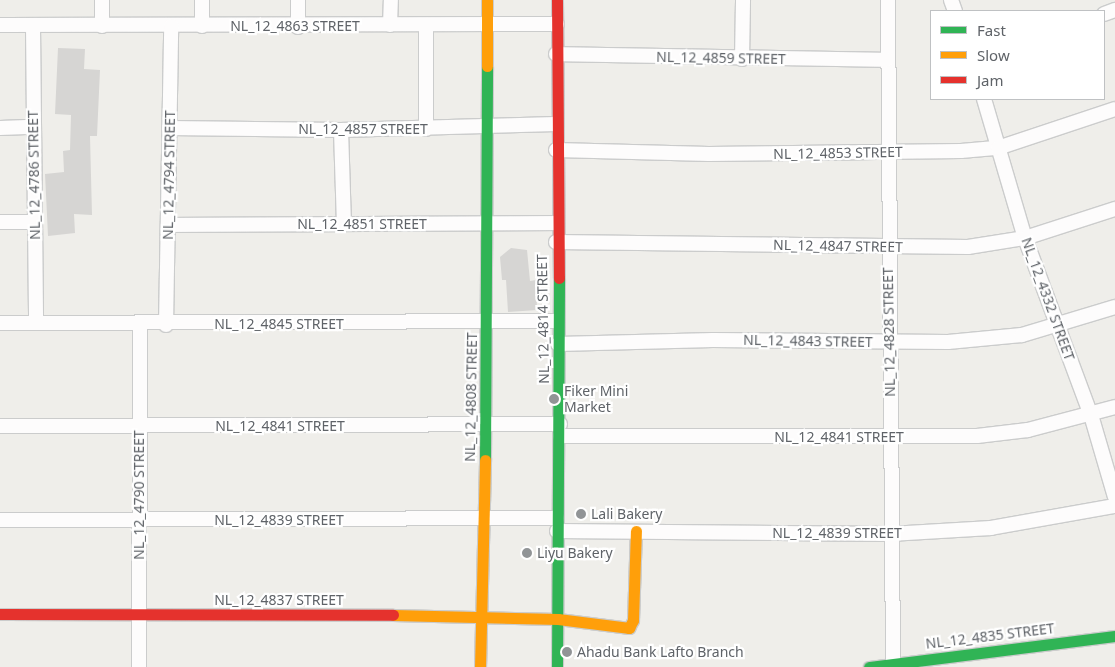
<!DOCTYPE html>
<html>
<head>
<meta charset="utf-8">
<style>
	body { margin:0 }
	#map { position:relative; width:1115px; height:667px; overflow:hidden; background:#efeeea; font-family:"Noto Sans",sans-serif }
	div>[style] { position:absolute }
	.building>* { inset:0; background:#d6d5d3 }
	.roads { filter:drop-shadow(1px 0 #cbcccc) drop-shadow(-1px 0 #cbcccc) drop-shadow(0 1px #cbcccc) drop-shadow(0 -1px #cbcccc) }
	.street>* { height:14px; margin:-7px; padding:0 7px; transform-origin:7px; border-radius:7px; background:#fdfcfc }
	.fast>* { height:11px; margin:-5.5px; padding:0 5.5px; transform-origin:5.5px; border-radius:5.5px; background:#30b455 }
	.slow>* { height:11px; margin:-5.5px; padding:0 5.5px; transform-origin:5.5px; border-radius:5.5px; background:#ff9f0a }
	.jam>* { height:11px; margin:-5.5px; padding:0 5.5px; transform-origin:5.5px; border-radius:5.5px; background:#e5322d }
	.dots>* { width:14px; height:14px; translate:-50% -50%; box-sizing:border-box; border:2px solid #fff; border-radius:50% }
	span { translate:-50% -50%; white-space:nowrap; text-align:center; line-height:1.15; -webkit-text-stroke:4.5px #fff; paint-order:stroke }
	.street-label { font-size:14px; color:#5f6368 }
	.poi-label { font-size:14px; color:#5f6368 }
	.left { translate:0 -50%; text-align:left }
	.legend { position:absolute; left:930px; top:10px; width:175px; height:90px; box-sizing:border-box; background:#fff; border:1px solid #bfc1c3; margin:0; padding:6px 9px; list-style:none; font-size:15px; color:#5f6368 }
	.legend li { display:flex; align-items:center; gap:10px; height:25px }
	.legend b { width:25px; border:1px solid #bfc1c3 }
</style>
</head>
<body>
<div id="map">
	<div class="building">
		<div style="clip-path:polygon(58px 48px,85px 49px,84px 69px,100px 70px,97px 136px,90px 136px,92px 215px,74px 214px,75px 233px,48px 236px,45px 174px,64px 172px,63px 151px,70px 150px,71px 115px,55px 114px)"></div>
		<div style="clip-path:polygon(511px 248px,527px 250px,530px 281px,536px 280px,537px 310px,508px 312px,506px 280px,502px 280px,500px 257px)"></div>
	</div>
	<div class="roads">
		<div class="street">
			<div style="left:102px;top:0;width:26px;rotate:90deg"></div>
			<div style="left:298px;top:0;width:27px;rotate:90deg"></div>
			<div style="left:888px;top:0;width:664px;rotate:89.57deg"></div>
			<div style="left:951px;top:0;width:12px;rotate:70deg"></div>
			<div style="left:1104px;top:14px;width:12px;rotate:-20deg"></div>
			<div style="left:0;top:25px;width:557px;rotate:-0.1deg"></div>
			<div style="left:390px;top:25px;width:25px;rotate:-88deg"></div>
			<div style="left:202px;top:26px;width:26px;rotate:-90deg"></div>
			<div style="left:33px;top:27px;width:296px;rotate:89.4deg"></div>
			<div style="left:556px;top:54px;width:331px;rotate:1deg"></div>
			<div style="left:742px;top:59px;width:59px;rotate:-89deg"></div>
			<div style="left:984px;top:99px;width:145px;rotate:73.6deg"></div>
			<div style="left:1025px;top:238px;width:189px;rotate:69.6deg"></div>
			<div style="left:1091px;top:415px;width:85px;rotate:73.7deg"></div>
			<div style="left:0;top:128px;width:33px;rotate:-2deg"></div>
			<div style="left:169px;top:128px;width:172px;rotate:0.7deg"></div>
			<div style="left:341px;top:130px;width:215px;rotate:-1.6deg"></div>
			<div style="left:426px;top:129px;width:104px;rotate:-90deg"></div>
			<div style="left:341px;top:130px;width:93px;rotate:88.2deg"></div>
			<div style="left:556px;top:150px;width:153px;rotate:1.5deg"></div>
			<div style="left:709px;top:154px;width:252px;rotate:-0.7deg"></div>
			<div style="left:961px;top:151px;width:37px;rotate:-5deg"></div>
			<div style="left:998px;top:148px;width:123px;rotate:-18.4deg"></div>
			<div style="left:0;top:222px;width:34px"></div>
			<div style="left:169px;top:225px;width:387px;rotate:-0.3deg"></div>
			<div style="left:556px;top:242px;width:412px;rotate:0.7deg"></div>
			<div style="left:968px;top:247px;width:58px;rotate:-9deg"></div>
			<div style="left:1025px;top:238px;width:95px;rotate:-17.9deg"></div>
			<div style="left:0;top:323px;width:557px;rotate:-0.21deg"></div>
			<div style="left:166px;top:325px;width:299px;rotate:-89deg"></div>
			<div style="left:558px;top:344px;width:155px;rotate:-1.5deg"></div>
			<div style="left:713px;top:340px;width:235px;rotate:0.5deg"></div>
			<div style="left:948px;top:342px;width:74px;rotate:-5.4deg"></div>
			<div style="left:1022px;top:335px;width:97px;rotate:-16.8deg"></div>
			<div style="left:0;top:426px;width:560px;rotate:-0.2deg"></div>
			<div style="left:560px;top:436px;width:417px"></div>
			<div style="left:977px;top:436px;width:51px;rotate:-6.7deg"></div>
			<div style="left:1028px;top:430px;width:90px;rotate:-14.8deg"></div>
			<div style="left:0;top:520px;width:557px;rotate:-0.21deg"></div>
			<div style="left:557px;top:531px;width:333px;rotate:0.5deg"></div>
			<div style="left:890px;top:534px;width:101px;rotate:-3.4deg"></div>
			<div style="left:991px;top:528px;width:126px;rotate:-10.1deg"></div>
			<div style="left:139px;top:667px;width:344px;rotate:-89.8deg"></div>
		</div>
		<div class="fast">
			<div style="left:485px;top:460px;width:394px;rotate:-89.7deg"></div>
			<div style="left:557px;top:667px;width:389px;rotate:-89.7deg"></div>
			<div style="left:869px;top:667px;width:248px;rotate:-7.2deg"></div>
		</div>
		<div class="slow">
			<div style="left:487px;top:66px;width:66px;rotate:-90deg"></div>
			<div style="left:393px;top:615px;width:165px;rotate:1.4deg"></div>
			<div style="left:558px;top:619px;width:72px;rotate:7.2deg"></div>
			<div style="left:629px;top:628px;width:9px;rotate:-63deg"></div>
			<div style="left:633px;top:620px;width:89px;rotate:-88.1deg"></div>
			<div style="left:480px;top:667px;width:207px;rotate:-88.6deg"></div>
		</div>
		<div class="jam">
			<div style="left:557px;top:0;width:278px;rotate:89.6deg"></div>
			<div style="left:0;top:614px;width:393px;rotate:0.1deg"></div>
		</div>
	</div>
	<div class="dots">
		<div style="left:554px;top:399px;background:#919496"></div>
		<div style="left:581px;top:514px;background:#919496"></div>
		<div style="left:527px;top:553px;background:#919496"></div>
		<div style="left:567px;top:652px;background:#919496"></div>
	</div>
	<div class="street-label">
		<span style="left:295px;top:26px">NL_12_4863 STREET</span>
		<span style="left:721px;top:58px;rotate:1deg">NL_12_4859 STREET</span>
		<span style="left:363px;top:129px">NL_12_4857 STREET</span>
		<span style="left:838px;top:153px;rotate:-1deg">NL_12_4853 STREET</span>
		<span style="left:34px;top:175px;rotate:-91deg">NL_12_4786 STREET</span>
		<span style="left:169px;top:175px;rotate:-89deg">NL_12_4794 STREET</span>
		<span style="left:362px;top:224px">NL_12_4851 STREET</span>
		<span style="left:838px;top:246px;rotate:1deg">NL_12_4847 STREET</span>
		<span style="left:1048px;top:299px;rotate:70deg">NL_12_4332 STREET</span>
		<span style="left:543px;top:319px;rotate:-91deg">NL_12_4814 STREET</span>
		<span style="left:279px;top:324px">NL_12_4845 STREET</span>
		<span style="left:889px;top:332px;rotate:-91deg">NL_12_4828 STREET</span>
		<span style="left:808px;top:341px;rotate:1deg">NL_12_4843 STREET</span>
		<span style="left:471px;top:397px;rotate:-89deg">NL_12_4808 STREET</span>
		<span style="left:280px;top:426px">NL_12_4841 STREET</span>
		<span style="left:839px;top:437px">NL_12_4841 STREET</span>
		<span style="left:139px;top:495px;rotate:-90deg">NL_12_4790 STREET</span>
		<span style="left:279px;top:520px">NL_12_4839 STREET</span>
		<span style="left:837px;top:533px">NL_12_4839 STREET</span>
		<span style="left:279px;top:600px">NL_12_4837 STREET</span>
		<span style="left:990px;top:636px;rotate:-7deg">NL_12_4835 STREET</span>
	</div>
	<div class="poi-label">
		<span class="left" style="left:564px;top:399px">Fiker Mini<br>Market</span>
		<span class="left" style="left:591px;top:514px">Lali Bakery</span>
		<span class="left" style="left:537px;top:553px">Liyu Bakery</span>
		<span class="left" style="left:577px;top:652px">Ahadu Bank Lafto Branch</span>
	</div>
	<ul class="legend">
	<li><b style="height:6px;background:#30b455"></b>Fast</li>
	<li><b style="height:6px;background:#ff9f0a"></b>Slow</li>
	<li><b style="height:6px;background:#e5322d"></b>Jam</li>
	</ul>
</div>
</body>
</html>
